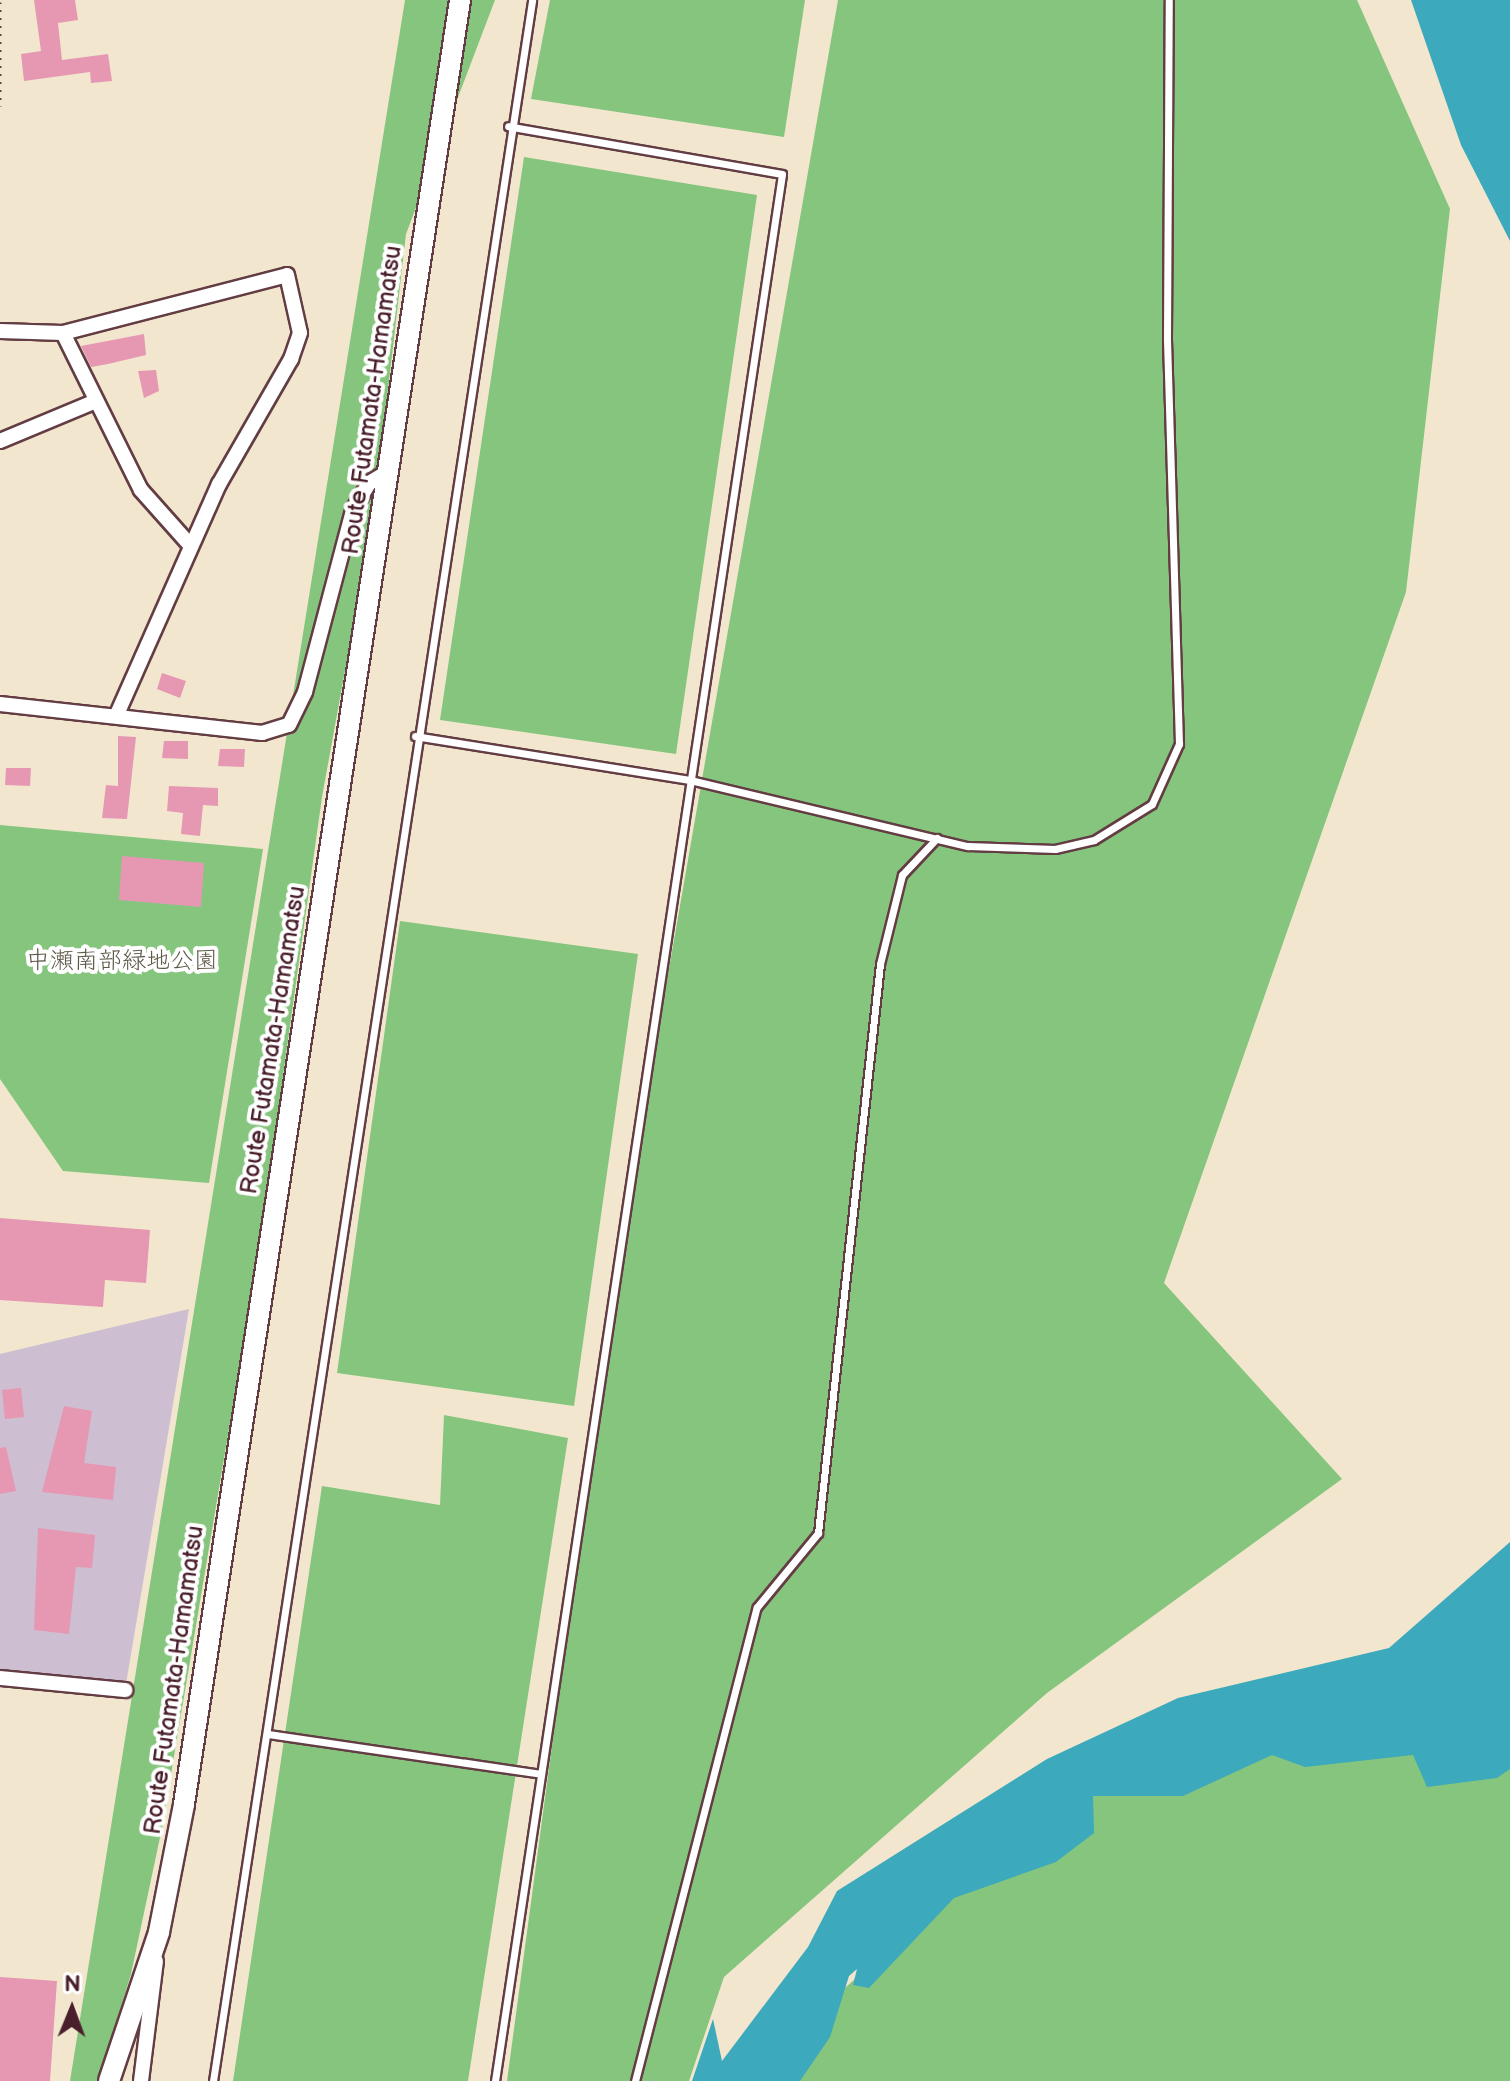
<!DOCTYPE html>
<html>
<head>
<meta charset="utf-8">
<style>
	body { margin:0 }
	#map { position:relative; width:1510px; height:2081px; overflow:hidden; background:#f2e7ce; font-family:"Balsamiq Sans","Klee One",sans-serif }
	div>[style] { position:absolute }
	.industrial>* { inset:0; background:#cdbed2 }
	.green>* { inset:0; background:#86c57d }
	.water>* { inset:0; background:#3ca9bc }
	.building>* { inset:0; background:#e698b3 }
	.path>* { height:3px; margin-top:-1.5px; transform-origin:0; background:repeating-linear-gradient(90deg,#633d43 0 2px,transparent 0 8px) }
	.roads { filter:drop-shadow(2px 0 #633d43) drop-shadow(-2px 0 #633d43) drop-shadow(0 2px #633d43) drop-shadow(0 -2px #633d43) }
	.lane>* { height:7px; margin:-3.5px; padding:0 3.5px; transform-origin:3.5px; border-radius:3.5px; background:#fff }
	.street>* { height:14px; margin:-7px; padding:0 7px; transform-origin:7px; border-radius:7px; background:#fff }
	.secondary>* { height:20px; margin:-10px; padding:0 10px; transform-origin:10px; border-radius:10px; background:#fff }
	span { translate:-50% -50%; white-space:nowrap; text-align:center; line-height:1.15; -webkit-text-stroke:8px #fff; paint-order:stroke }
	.street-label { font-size:24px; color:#4a1f2b }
	.park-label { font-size:24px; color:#5f5948 }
	.north { position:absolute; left:32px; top:1969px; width:80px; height:80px; -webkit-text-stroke:6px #fff; paint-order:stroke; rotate:1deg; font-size:22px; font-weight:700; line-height:32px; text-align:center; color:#4a1f2b }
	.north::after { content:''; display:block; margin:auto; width:28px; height:36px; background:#4a1f2b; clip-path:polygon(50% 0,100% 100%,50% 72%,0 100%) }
</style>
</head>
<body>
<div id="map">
	<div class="industrial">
		<div style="clip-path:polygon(189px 1309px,126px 1684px,0 1670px,0 1354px)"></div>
	</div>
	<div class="green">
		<div style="clip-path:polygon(405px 0,495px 0,406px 234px,374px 511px,322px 797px,257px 1262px,162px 1828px,131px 1974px,98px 2081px,70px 2081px)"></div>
		<div style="clip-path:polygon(550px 0,805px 0,784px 137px,531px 99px)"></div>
		<div style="clip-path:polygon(838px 0,1357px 0,1450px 209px,1406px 592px,1164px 1283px,1342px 1479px,1047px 1693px,724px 1977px,689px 2081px,507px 2081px,614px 1284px)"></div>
		<div style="clip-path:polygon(524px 157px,757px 195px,676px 754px,440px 720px)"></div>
		<div style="clip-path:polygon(0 825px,263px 849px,209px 1183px,63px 1171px,0 1079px)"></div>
		<div style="clip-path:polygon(400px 921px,638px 954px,574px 1406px,337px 1373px)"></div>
		<div style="clip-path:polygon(444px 1415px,568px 1438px,468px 2081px,233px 2081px,322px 1486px,440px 1505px)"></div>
		<div style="clip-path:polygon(1341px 1734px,1510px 1749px,1510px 2081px,792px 2081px,839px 1993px,1072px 1791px)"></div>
	</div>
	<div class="water">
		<div style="clip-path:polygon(1411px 0,1510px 0,1510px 241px,1461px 145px)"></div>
		<div style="clip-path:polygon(1510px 1542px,1510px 1769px,1497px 1778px,1427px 1787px,1413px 1755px,1305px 1767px,1272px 1755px,1183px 1796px,1093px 1796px,1094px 1833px,1056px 1862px,954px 1898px,869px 1988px,853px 1985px,857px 1969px,849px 1976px,830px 2037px,800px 2081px,692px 2081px,713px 2019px,722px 2061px,808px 1947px,837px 1891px,1047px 1759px,1178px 1698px,1389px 1648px)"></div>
	</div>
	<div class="building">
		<div style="clip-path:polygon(34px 0,75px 0,78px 20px,58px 23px,62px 60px,108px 54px,112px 81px,91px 83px,90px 72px,24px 81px,21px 54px,41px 51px)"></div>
		<div style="clip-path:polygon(144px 334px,146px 355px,108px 364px,91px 367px,81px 346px)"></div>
		<div style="clip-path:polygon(156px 370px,159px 391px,144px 398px,138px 371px)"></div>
		<div style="clip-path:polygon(162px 673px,186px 681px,180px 698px,157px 689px)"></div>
		<div style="clip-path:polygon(118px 736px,136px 737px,127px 819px,102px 818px,106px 785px,118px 786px)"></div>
		<div style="clip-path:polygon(164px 741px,188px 741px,188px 759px,162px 758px)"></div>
		<div style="clip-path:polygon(220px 749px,245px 749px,244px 767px,218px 766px)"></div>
		<div style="clip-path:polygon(6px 768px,31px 768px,30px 786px,5px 785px)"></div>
		<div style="clip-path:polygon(169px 786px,218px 788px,218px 806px,203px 805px,200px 836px,181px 834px,183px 813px,167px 811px)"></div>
		<div style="clip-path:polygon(122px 856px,204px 863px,201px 907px,119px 900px)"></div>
		<div style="clip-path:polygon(0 1218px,150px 1230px,146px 1283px,105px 1280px,103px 1307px,0 1300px)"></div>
		<div style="clip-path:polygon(21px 1388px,24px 1417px,5px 1419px,2px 1390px)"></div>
		<div style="clip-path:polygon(64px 1406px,92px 1411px,84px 1463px,116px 1467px,113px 1500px,42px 1492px)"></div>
		<div style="clip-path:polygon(6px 1447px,16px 1491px,0 1494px,0 1448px)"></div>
		<div style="clip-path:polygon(38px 1528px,95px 1535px,92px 1568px,76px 1567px,69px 1634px,34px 1630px)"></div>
		<div style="clip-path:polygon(0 1977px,57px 1981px,50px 2081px,0 2081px)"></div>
	</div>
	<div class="path">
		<div style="left:0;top:2px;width:104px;rotate:90deg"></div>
	</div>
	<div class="roads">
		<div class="lane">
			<div style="left:415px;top:736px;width:278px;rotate:9.1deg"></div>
			<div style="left:690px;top:780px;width:286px;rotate:13.4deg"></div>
			<div style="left:968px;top:846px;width:87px;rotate:2deg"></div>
			<div style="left:1055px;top:849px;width:40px;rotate:-13deg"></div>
			<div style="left:1094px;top:840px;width:68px;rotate:-31.8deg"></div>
			<div style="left:1152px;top:804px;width:66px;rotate:-65.8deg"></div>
			<div style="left:1179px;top:744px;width:406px;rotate:-91.7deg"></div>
			<div style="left:1167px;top:338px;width:338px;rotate:-89.7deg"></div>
			<div style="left:268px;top:1734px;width:276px;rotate:8.3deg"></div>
			<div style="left:213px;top:2081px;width:2105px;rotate:-81.28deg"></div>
			<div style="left:495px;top:2081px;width:1928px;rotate:-81.44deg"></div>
			<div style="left:782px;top:174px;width:278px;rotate:-170.1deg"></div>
			<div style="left:635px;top:2081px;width:489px;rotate:-75.6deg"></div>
			<div style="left:757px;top:1607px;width:96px;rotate:-50.5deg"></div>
			<div style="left:818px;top:1533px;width:572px;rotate:-83.78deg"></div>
			<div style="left:880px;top:964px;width:92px;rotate:-76.1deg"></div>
			<div style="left:902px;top:875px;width:51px;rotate:-46.6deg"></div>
		</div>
		<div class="street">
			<div style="left:0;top:331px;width:63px;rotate:1.8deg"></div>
			<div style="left:63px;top:333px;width:231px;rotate:-14.5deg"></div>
			<div style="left:287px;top:275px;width:59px;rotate:77.4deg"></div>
			<div style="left:300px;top:333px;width:28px;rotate:109deg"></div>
			<div style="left:291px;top:359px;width:144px;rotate:119.9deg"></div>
			<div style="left:219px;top:484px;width:252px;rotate:113.9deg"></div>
			<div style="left:63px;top:333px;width:175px;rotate:63.6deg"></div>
			<div style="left:141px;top:490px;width:74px;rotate:48.3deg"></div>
			<div style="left:0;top:441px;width:104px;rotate:-22.6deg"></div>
			<div style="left:0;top:704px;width:264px;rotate:6.3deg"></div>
			<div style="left:262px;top:733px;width:28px;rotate:-17deg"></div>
			<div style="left:289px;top:725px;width:37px;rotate:-64deg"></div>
			<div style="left:305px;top:692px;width:188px;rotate:-75.2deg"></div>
			<div style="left:353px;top:510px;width:31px;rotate:-59deg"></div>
			<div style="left:369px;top:483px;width:21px;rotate:-31deg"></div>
			<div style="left:0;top:1678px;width:126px;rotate:5.5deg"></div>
			<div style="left:141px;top:2081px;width:121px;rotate:-82.9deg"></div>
		</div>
		<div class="secondary">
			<div style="left:109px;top:2081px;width:157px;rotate:-71.4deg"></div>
			<div style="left:159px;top:1932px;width:130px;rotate:-78.9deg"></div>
			<div style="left:184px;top:1804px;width:1825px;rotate:-81.3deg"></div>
		</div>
	</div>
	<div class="street-label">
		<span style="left:372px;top:400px;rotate:-82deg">Route Futamata-Hamamatsu</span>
		<span style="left:273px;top:1040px;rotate:-81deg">Route Futamata-Hamamatsu</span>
		<span style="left:174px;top:1680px;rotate:-82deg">Route Futamata-Hamamatsu</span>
	</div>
	<div class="park-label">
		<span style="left:122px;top:961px">中瀬南部緑地公園</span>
	</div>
	<div class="north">N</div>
</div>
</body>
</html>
